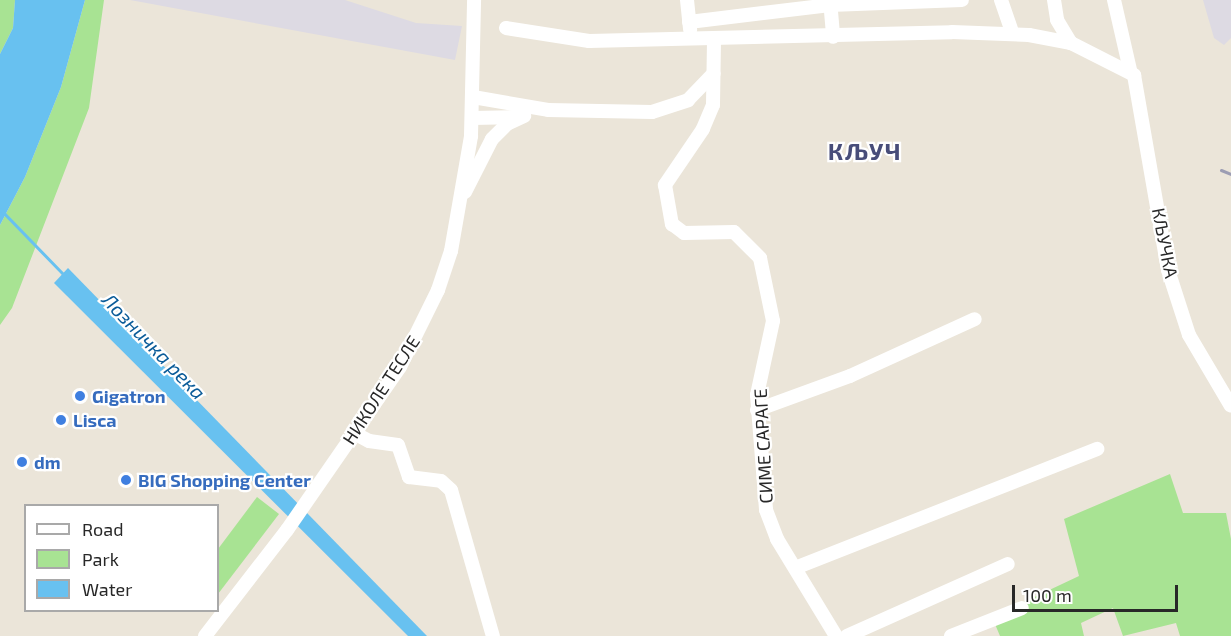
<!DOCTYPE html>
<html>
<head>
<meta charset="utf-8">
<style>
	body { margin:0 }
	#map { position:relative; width:1231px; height:636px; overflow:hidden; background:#ebe5d9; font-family:"Exo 2",sans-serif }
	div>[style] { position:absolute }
	.industrial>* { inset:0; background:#dddae3 }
	.green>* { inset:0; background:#a8e393 }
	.water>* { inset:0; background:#68c1f0 }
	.stream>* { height:3px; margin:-1.5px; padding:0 1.5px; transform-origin:1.5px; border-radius:1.5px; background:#68c1f0 }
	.minor>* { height:14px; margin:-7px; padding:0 7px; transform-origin:7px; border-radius:7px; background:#fff }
	.rail>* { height:3px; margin:-1.5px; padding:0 1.5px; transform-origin:1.5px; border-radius:1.5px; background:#9c9db3 }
	.dots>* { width:16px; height:16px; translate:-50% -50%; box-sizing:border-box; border:3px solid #fff; border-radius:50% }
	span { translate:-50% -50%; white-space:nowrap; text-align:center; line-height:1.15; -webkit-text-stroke:4.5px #fff; paint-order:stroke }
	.street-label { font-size:18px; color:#282828 }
	.shop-label { font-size:18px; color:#366cbe; font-weight:700 }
	.left { translate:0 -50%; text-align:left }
	.water-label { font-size:20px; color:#0b5c99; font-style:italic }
	.district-label { font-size:24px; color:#484d79; font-weight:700; letter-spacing:1.5px }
	.legend { position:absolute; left:24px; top:504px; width:195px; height:108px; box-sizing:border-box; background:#fff; border:2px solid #a9a9a9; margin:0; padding:8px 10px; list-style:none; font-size:18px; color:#282828 }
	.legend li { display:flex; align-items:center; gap:12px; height:30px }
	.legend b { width:30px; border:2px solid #a9a9a9 }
	.scale { position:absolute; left:1012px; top:585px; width:166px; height:27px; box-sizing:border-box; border:3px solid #282828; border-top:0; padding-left:8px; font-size:18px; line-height:21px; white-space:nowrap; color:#282828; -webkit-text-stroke:4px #fff; paint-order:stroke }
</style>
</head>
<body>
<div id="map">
	<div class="industrial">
		<div style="clip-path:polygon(130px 0,345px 0,416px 23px,462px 26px,455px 60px)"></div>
		<div style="clip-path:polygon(1203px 0,1231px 0,1231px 38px,1224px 45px,1214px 38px)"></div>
	</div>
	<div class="green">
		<div style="clip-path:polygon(0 0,15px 0,13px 28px,0 54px)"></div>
		<div style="clip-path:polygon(85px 0,104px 0,89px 108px,12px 308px,0 325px,0 225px,25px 177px,61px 87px)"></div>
		<div style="clip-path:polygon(1170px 474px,1183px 513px,1226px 513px,1231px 539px,1231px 636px,1180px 636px,1176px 623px,1123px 636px,1113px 608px,1081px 623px,1084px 636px,1000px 636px,992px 617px,1079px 576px,1064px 519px)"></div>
		<div style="clip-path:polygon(257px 497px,279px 514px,218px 594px,218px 549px)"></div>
	</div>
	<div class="water">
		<div style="clip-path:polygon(15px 0,85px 0,61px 87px,25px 177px,0 225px,0 54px,13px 28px)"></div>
		<div style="clip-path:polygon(68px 268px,427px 636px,408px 636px,54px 283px)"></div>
	</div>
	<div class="stream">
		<div style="left:0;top:209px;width:93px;rotate:45.9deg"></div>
	</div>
	<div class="minor">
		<div style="left:687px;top:0;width:30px;rotate:84deg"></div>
		<div style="left:830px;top:0;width:37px;rotate:85deg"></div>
		<div style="left:1001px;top:0;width:36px;rotate:71deg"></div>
		<div style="left:1054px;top:0;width:20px;rotate:81deg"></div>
		<div style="left:1057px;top:20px;width:27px;rotate:59deg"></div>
		<div style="left:1071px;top:43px;width:71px;rotate:26.9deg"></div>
		<div style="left:1134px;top:75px;width:198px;rotate:80.1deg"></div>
		<div style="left:1168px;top:270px;width:68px;rotate:72.1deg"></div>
		<div style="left:1189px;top:335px;width:82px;rotate:59.4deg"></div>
		<div style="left:1114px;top:0;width:72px;rotate:77.1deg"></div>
		<div style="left:689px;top:22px;width:142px;rotate:-6.9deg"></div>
		<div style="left:830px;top:5px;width:132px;rotate:-2.2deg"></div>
		<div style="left:506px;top:28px;width:84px;rotate:8.9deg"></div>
		<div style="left:589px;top:41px;width:363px;rotate:-1.4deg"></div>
		<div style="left:952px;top:32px;width:77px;rotate:2.2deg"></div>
		<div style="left:1029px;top:35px;width:43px;rotate:10.8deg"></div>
		<div style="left:714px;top:41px;width:64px;rotate:90.9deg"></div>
		<div style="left:713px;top:105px;width:26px;rotate:113deg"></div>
		<div style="left:703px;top:129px;width:68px;rotate:124.2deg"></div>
		<div style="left:665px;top:185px;width:40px;rotate:80deg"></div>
		<div style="left:672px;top:224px;width:15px;rotate:37deg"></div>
		<div style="left:684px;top:233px;width:50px;rotate:-1.1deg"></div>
		<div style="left:734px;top:232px;width:37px;rotate:45deg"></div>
		<div style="left:760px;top:258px;width:64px;rotate:78.3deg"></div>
		<div style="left:773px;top:321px;width:76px;rotate:102.2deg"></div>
		<div style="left:757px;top:395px;width:115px;rotate:85.5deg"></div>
		<div style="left:766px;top:510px;width:31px;rotate:69deg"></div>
		<div style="left:777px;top:539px;width:114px;rotate:58.7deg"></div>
		<div style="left:473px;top:97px;width:76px;rotate:9.8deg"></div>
		<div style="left:548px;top:110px;width:104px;rotate:1.1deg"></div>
		<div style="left:652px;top:112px;width:38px;rotate:-18deg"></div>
		<div style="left:688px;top:100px;width:37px;rotate:-46deg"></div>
		<div style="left:472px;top:118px;width:46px;rotate:-1.2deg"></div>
		<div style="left:465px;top:192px;width:59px;rotate:-63deg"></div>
		<div style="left:492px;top:139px;width:21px;rotate:-45deg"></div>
		<div style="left:507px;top:124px;width:19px;rotate:-25deg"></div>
		<div style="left:757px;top:410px;width:99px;rotate:-20.1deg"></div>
		<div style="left:850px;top:376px;width:137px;rotate:-24.5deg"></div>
		<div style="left:354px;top:433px;width:17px;rotate:28deg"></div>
		<div style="left:369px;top:441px;width:29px;rotate:8deg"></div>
		<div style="left:398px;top:445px;width:34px;rotate:71deg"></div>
		<div style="left:409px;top:477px;width:32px;rotate:7deg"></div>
		<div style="left:441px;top:481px;width:13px;rotate:42deg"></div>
		<div style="left:451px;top:490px;width:152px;rotate:74deg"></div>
		<div style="left:795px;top:568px;width:325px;rotate:-21.5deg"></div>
		<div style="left:205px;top:636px;width:134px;rotate:-52.3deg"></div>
		<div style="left:287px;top:530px;width:198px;rotate:-55.3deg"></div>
		<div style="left:400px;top:367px;width:86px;rotate:-63.7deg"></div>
		<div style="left:438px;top:290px;width:41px;rotate:-71.6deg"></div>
		<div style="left:451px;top:251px;width:117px;rotate:-80.1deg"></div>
		<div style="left:471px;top:136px;width:136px;rotate:-88.7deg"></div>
		<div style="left:847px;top:636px;width:176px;rotate:-24.1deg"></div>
		<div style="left:951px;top:636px;width:76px;rotate:-21.5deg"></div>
	</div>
	<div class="rail">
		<div style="left:1221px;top:170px;width:11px;rotate:22deg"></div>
	</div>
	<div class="dots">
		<div style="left:80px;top:396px;background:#3f7fe0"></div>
		<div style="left:61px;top:420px;background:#3f7fe0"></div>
		<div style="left:22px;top:462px;background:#3f7fe0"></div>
		<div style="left:126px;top:480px;background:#3f7fe0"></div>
	</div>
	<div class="street-label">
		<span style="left:1165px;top:243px;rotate:79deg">КЉУЧКА</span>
		<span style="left:381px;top:390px;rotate:-57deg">НИКОЛЕ ТЕСЛЕ</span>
		<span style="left:763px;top:446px;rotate:-93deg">СИМЕ САРАГЕ</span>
	</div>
	<div class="shop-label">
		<span class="left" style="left:92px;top:396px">Gigatron</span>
		<span class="left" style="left:73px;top:420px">Lisca</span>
		<span class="left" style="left:34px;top:462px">dm</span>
		<span class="left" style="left:138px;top:480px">BIG Shopping Center</span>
	</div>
	<div class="water-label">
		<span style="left:154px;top:346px;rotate:46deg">Лозничка река</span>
	</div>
	<div class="district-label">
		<span style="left:865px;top:151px">КЉУЧ</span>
	</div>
	<ul class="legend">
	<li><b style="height:8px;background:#fff"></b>Road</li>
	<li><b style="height:16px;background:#a8e393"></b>Park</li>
	<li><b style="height:16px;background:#68c1f0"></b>Water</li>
	</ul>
	<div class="scale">100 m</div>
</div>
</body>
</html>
